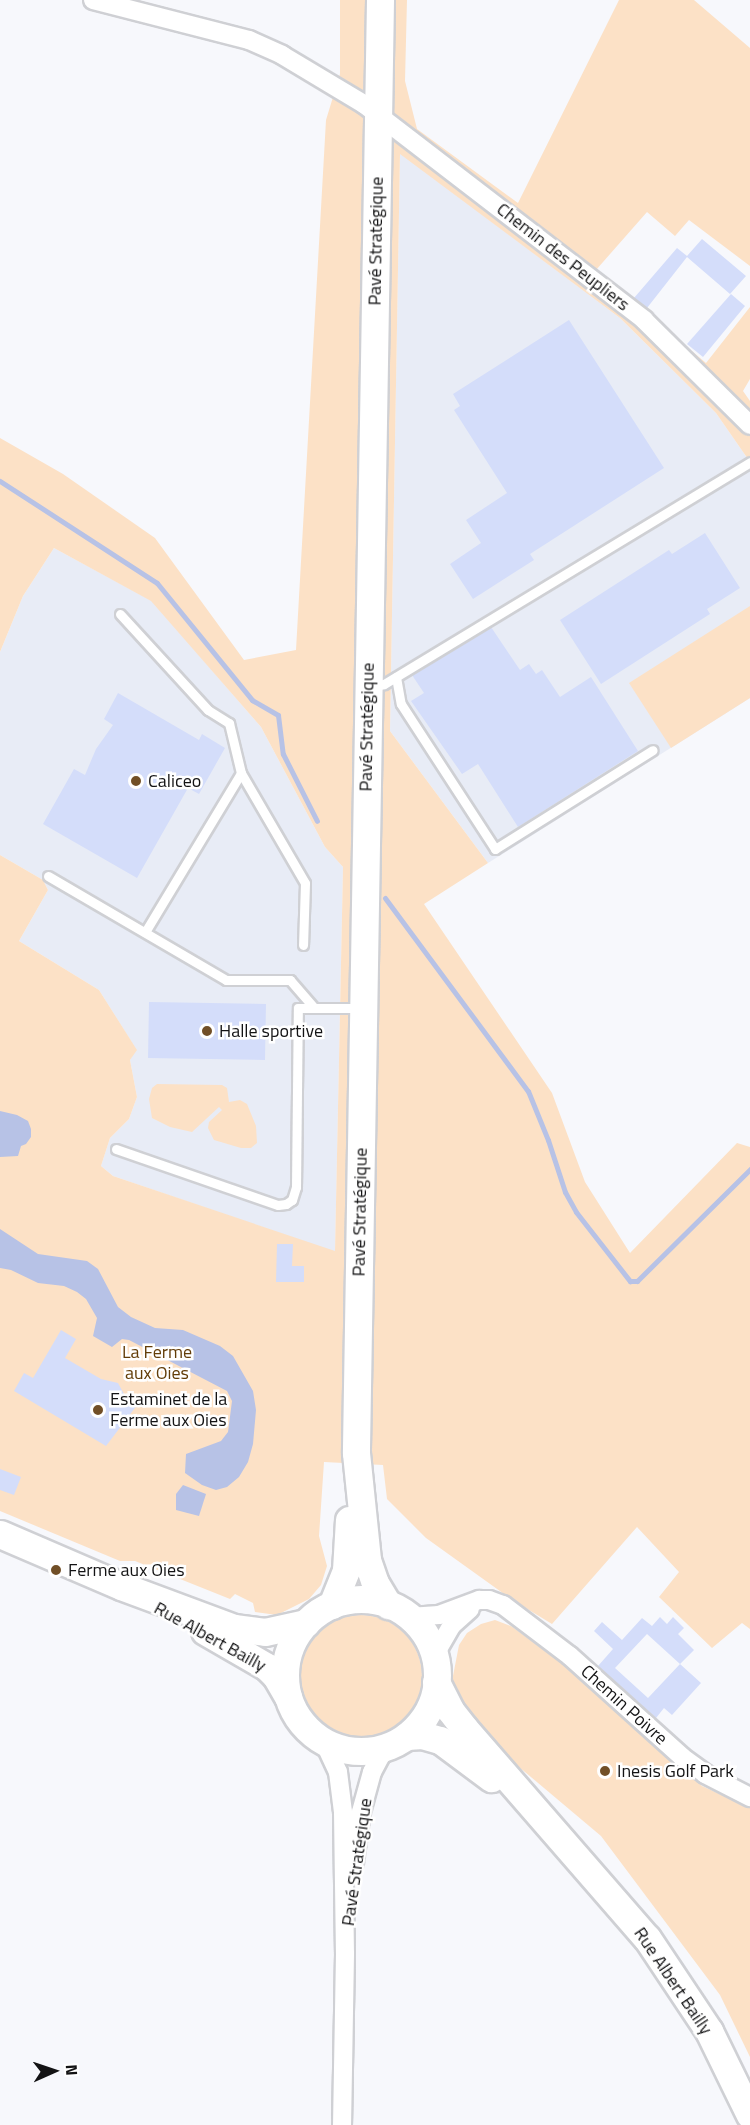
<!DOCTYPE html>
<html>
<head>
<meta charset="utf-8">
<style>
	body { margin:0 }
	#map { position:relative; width:750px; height:2125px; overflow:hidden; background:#f7f8fc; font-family:"Titillium Web",sans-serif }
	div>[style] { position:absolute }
	.built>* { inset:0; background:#e8ecf6 }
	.green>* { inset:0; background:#fce1c6 }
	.round { border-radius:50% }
	.water>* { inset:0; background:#b7c2e6 }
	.stream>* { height:5px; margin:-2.5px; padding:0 2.5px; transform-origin:2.5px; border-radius:2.5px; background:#b7c2e6 }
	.building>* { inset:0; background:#d4ddfa }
	.roads { filter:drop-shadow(2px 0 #cfd0d4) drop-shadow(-2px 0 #cfd0d4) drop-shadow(0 2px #cfd0d4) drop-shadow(0 -2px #cfd0d4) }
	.lane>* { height:9px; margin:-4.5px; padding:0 4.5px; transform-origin:4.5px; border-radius:4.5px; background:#fff }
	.street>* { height:18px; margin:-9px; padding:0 9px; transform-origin:9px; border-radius:9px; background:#fff }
	.secondary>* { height:27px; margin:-13.5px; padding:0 13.5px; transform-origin:13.5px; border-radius:13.5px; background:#fff }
	.secondary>.ring { margin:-13.5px; padding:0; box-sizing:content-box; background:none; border:27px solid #fff; border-radius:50% }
	.dots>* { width:16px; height:16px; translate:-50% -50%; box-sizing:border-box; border:3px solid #fff; border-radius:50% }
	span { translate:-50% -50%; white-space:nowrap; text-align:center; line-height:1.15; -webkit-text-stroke:5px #fff; paint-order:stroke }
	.street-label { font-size:18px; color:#131314 }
	.poi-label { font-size:18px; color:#131314 }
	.left { translate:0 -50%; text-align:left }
	.park-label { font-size:18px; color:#623c07 }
	.north { position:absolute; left:24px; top:2041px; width:60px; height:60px; -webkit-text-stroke:4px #fff; paint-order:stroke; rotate:87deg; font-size:16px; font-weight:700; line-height:24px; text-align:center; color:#131314 }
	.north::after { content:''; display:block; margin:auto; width:21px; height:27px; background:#131314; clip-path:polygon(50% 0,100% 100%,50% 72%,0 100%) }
</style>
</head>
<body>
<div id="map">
	<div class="built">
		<div style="clip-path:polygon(400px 153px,620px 318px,716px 413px,750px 462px,750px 698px,488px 863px,390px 731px)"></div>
		<div style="clip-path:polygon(54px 548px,152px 601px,261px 727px,325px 847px,343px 867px,335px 1252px,113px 1176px,101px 1166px,110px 1138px,129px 1119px,137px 1097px,130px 1060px,136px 1049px,99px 990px,19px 941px,48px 890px,43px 880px,0 855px,0 652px,23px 596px)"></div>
	</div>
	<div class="green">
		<div style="clip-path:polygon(340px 0,407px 0,405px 81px,417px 129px,518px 203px,619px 0,694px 0,750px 48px,750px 266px,689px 220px,675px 236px,647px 212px,596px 270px,706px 363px,750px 307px,750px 379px,743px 391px,750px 401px,750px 462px,716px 413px,620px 318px,400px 154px,390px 731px,488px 863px,424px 904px,552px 1093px,585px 1182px,630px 1253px,737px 1143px,750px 1147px,750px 1629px,742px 1623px,712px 1648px,659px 1597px,679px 1572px,637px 1527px,552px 1624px,511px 1599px,426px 1538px,387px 1499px,383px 1465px,324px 1462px,319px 1536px,327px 1566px,321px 1585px,309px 1599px,277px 1615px,255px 1612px,253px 1603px,235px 1594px,230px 1599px,135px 1561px,120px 1561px,0 1511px,0 855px,43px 880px,48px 890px,19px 941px,99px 990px,137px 1050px,130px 1060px,137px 1097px,129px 1119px,110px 1138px,101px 1166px,113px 1176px,335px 1251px,343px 867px,325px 847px,261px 727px,151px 601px,54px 548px,23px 596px,0 652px,0 438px,63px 474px,155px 538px,244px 660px,296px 650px,326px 120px,340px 74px)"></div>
		<div style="clip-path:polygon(750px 606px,750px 698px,671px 748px,629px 683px)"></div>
		<div style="clip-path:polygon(157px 1084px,222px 1085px,227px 1088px,229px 1102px,240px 1100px,247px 1104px,256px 1126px,257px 1143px,251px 1148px,241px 1148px,214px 1140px,208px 1128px,209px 1122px,222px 1110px,219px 1107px,192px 1132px,170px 1127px,152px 1118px,149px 1099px,152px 1088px)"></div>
		<div class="round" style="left:300px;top:1615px;width:122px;height:122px"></div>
		<div style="clip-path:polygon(495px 1620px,511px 1626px,585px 1680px,702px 1786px,750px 1808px,750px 2057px,720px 1995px,601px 1836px,506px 1756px,460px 1701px,452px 1681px,459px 1645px,467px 1633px,481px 1624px)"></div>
	</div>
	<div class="water">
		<div style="clip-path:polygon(0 1111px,17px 1115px,28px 1121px,31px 1129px,31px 1137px,26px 1144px,21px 1146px,18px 1156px,0 1157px)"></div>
		<div style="clip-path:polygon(0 1229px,38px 1254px,87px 1261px,98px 1269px,118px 1307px,131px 1317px,155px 1328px,183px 1330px,220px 1346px,233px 1356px,253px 1391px,256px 1410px,253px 1444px,248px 1462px,239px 1477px,227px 1487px,216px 1490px,202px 1485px,185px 1473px,186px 1454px,221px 1441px,228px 1432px,232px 1401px,227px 1391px,129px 1340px,122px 1339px,112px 1347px,93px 1336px,97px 1318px,86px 1299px,77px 1292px,64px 1286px,38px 1283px,11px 1270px,0 1268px)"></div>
		<div style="clip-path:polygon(183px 1485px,206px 1494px,199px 1516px,176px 1510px,176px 1494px)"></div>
	</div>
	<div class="stream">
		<div style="left:0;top:481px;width:187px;rotate:33deg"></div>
		<div style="left:157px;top:583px;width:151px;rotate:50.9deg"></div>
		<div style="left:252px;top:700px;width:30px;rotate:30deg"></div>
		<div style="left:278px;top:715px;width:39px;rotate:83deg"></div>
		<div style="left:283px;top:754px;width:75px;rotate:63.1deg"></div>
		<div style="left:385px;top:898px;width:240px;rotate:53.5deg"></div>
		<div style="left:528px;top:1091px;width:53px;rotate:67.8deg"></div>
		<div style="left:548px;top:1140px;width:55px;rotate:71.9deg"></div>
		<div style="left:565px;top:1192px;width:23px;rotate:61deg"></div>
		<div style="left:576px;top:1212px;width:88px;rotate:52deg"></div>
		<div style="left:630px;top:1281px;width:7px"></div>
		<div style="left:637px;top:1281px;width:159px;rotate:-44.7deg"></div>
	</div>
	<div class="building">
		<div style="clip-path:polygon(702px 239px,746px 276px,730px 294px,687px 257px,647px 308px,634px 298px,677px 248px,687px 256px)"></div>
		<div style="clip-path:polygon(731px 294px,745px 306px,703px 357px,687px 344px)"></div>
		<div style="clip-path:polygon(569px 320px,664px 468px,530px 554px,534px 560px,473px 599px,450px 564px,481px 543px,466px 520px,507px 493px,454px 410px,460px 406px,453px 394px)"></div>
		<div style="clip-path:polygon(705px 533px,740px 588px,707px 609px,710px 614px,601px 684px,560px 620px,669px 550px,672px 554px)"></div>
		<div style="clip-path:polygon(491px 627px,520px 670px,529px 664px,536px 674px,542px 670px,560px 697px,591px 677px,638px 751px,518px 827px,478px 764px,462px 774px,411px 701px,424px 693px,412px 675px)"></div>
		<div style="clip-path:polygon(118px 693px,199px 740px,202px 734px,225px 748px,199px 794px,188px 788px,137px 878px,43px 824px,74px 769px,85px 775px,96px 749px,113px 725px,104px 719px)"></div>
		<div style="clip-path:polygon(149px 1002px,266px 1004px,265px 1060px,148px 1058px)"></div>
		<div style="clip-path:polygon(277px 1244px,293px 1244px,292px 1266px,304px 1266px,304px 1282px,276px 1282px)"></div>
		<div style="clip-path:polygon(61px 1330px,76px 1339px,65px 1358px,101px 1379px,118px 1383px,124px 1394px,138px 1404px,106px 1446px,14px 1391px,24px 1373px,33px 1378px)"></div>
		<div style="clip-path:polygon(0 1469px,21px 1477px,14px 1495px,0 1490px)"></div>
		<div style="clip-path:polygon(evenodd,660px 1617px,667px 1624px,673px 1617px,684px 1628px,678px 1634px,694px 1650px,680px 1664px,701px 1683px,672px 1715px,664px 1708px,656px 1718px,598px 1666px,613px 1649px,594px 1631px,602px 1622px,622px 1640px,642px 1618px,652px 1626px,660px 1617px,647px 1634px,680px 1664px,648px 1698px,615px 1668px,647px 1634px)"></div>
	</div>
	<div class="roads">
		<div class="lane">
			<div style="left:120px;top:614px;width:130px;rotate:47.5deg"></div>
			<div style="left:208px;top:710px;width:25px;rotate:32deg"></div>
			<div style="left:229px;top:723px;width:51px;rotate:76.5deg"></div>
			<div style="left:241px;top:773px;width:186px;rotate:121.1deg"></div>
			<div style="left:396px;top:677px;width:27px;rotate:80deg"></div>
			<div style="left:401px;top:704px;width:173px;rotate:57deg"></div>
			<div style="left:495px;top:849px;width:186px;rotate:-32.1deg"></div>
			<div style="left:371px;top:687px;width:13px;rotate:-13deg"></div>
			<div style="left:384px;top:684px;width:428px;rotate:-31.2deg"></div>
			<div style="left:241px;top:773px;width:127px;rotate:59.8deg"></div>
			<div style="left:305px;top:883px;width:62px;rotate:91.8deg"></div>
			<div style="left:48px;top:876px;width:206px;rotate:30.3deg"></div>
			<div style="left:226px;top:980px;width:64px"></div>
			<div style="left:290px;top:980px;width:37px;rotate:49deg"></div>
			<div style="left:116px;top:1149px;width:171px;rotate:19.1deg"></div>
			<div style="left:278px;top:1205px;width:8px;rotate:-7deg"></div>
			<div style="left:286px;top:1204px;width:7px;rotate:-34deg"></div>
			<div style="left:292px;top:1200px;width:14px;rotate:-73deg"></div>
			<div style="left:296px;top:1187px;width:179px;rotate:-89.4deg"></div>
			<div style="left:298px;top:1008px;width:62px"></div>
		</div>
		<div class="street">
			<div style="left:93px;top:0;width:161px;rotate:14.4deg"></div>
			<div style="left:249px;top:40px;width:36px;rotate:24deg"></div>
			<div style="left:282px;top:55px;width:96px;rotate:30.9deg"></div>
			<div style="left:364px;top:104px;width:354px;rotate:37.6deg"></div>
			<div style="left:644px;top:320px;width:149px;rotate:44.7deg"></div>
			<div style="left:409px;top:1617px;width:30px;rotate:-4deg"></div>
			<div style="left:439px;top:1615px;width:43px;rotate:-20.6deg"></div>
			<div style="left:479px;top:1600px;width:10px"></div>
			<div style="left:489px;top:1600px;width:15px;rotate:20deg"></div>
			<div style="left:503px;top:1605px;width:84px;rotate:37.3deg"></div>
			<div style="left:570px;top:1656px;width:151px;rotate:42deg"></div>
			<div style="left:682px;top:1757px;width:29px;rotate:36deg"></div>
			<div style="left:705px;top:1774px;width:51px;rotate:27.1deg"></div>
			<div style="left:434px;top:1656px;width:36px;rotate:-60deg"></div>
			<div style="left:452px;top:1625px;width:24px;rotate:-42deg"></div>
			<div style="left:324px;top:1742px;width:33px;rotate:65deg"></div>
			<div style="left:338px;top:1772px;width:40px;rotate:82.9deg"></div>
			<div style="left:343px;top:1812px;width:142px;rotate:89.2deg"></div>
			<div style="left:345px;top:1954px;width:171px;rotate:91deg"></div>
			<div style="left:354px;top:1863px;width:51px;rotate:-82.2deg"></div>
			<div style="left:361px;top:1812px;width:41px;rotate:-74.6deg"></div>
			<div style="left:372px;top:1772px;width:19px;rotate:-62deg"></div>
			<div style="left:381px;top:1755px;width:17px;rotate:-40deg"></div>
		</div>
		<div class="secondary">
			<div style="left:380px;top:0;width:1453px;rotate:90.95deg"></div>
			<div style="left:356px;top:1453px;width:108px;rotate:84.1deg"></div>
			<div style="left:367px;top:1560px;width:24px;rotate:71deg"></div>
			<div style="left:375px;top:1583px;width:26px;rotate:59deg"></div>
			<div style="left:0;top:1534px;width:132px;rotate:23.3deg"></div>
			<div style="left:121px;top:1586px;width:121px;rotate:20.4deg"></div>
			<div style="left:234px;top:1628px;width:31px;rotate:7deg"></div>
			<div style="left:265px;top:1632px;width:42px;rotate:-12.4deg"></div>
			<div class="ring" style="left:285px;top:1599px;width:125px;height:125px"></div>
			<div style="left:332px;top:1605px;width:38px;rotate:-68deg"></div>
			<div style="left:346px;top:1570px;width:50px;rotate:-86.6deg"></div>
			<div style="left:205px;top:1631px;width:72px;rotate:30.1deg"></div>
			<div style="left:267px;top:1667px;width:13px;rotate:45deg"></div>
			<div style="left:276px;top:1676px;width:24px;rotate:60deg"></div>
			<div style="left:436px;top:1682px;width:31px;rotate:63deg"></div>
			<div style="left:450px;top:1710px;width:24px;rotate:52deg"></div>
			<div style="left:465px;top:1729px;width:277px;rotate:49deg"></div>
			<div style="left:647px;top:1938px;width:112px;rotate:56.3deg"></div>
			<div style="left:709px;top:2031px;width:93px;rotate:64deg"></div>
			<div style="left:407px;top:1736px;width:15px;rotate:-4deg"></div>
			<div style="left:422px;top:1735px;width:19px;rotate:16deg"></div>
			<div style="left:440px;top:1740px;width:64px;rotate:36.7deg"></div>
		</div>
	</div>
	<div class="dots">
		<div style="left:136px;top:781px;background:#714f27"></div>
		<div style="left:207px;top:1031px;background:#714f27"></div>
		<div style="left:98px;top:1410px;background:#714f27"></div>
		<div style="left:56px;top:1570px;background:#714f27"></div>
		<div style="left:605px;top:1771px;background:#714f27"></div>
	</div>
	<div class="street-label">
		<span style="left:376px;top:241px;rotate:-89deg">Pavé Stratégique</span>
		<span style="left:563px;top:257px;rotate:38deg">Chemin des Peupliers</span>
		<span style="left:367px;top:727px;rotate:-89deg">Pavé Stratégique</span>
		<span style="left:360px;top:1212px;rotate:-89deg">Pavé Stratégique</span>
		<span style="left:210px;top:1637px;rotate:29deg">Rue Albert Bailly</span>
		<span style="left:624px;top:1705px;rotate:42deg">Chemin Poivre</span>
		<span style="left:357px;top:1862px;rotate:-82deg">Pavé Stratégique</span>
		<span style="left:673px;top:1981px;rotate:56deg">Rue Albert Bailly</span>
	</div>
	<div class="poi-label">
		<span class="left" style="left:148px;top:781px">Caliceo</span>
		<span class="left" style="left:219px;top:1031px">Halle sportive</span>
		<span class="left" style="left:110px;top:1410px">Estaminet de la<br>Ferme aux Oies</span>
		<span class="left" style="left:68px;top:1570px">Ferme aux Oies</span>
		<span class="left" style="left:617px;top:1771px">Inesis Golf Park</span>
	</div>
	<div class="park-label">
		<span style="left:157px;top:1363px">La Ferme<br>aux Oies</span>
	</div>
	<div class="north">N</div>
</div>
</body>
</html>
